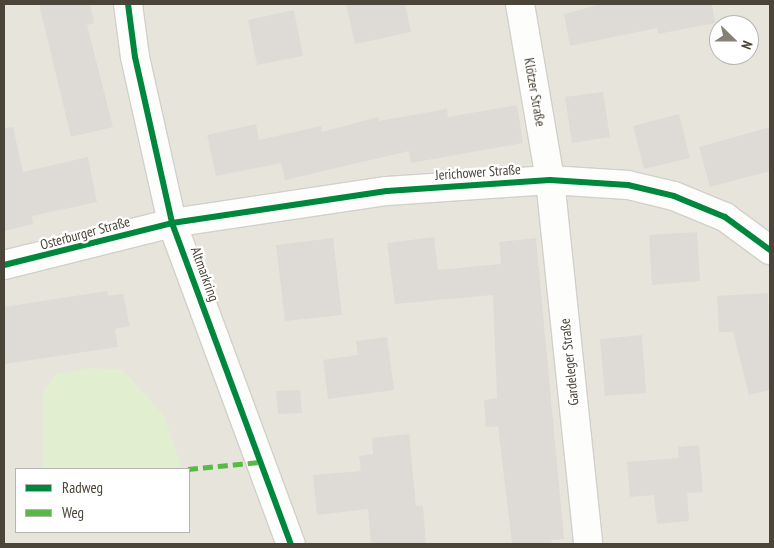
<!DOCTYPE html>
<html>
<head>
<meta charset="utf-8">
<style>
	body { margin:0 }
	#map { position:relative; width:774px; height:548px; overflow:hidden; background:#f4f2ee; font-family:"PT Sans Narrow",sans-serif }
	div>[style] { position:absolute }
	.residential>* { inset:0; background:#e7e4dc }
	.green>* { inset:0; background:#e1eecf }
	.building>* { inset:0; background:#dedbd6 }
	.roads { filter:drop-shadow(1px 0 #d2d0cb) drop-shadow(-1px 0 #d2d0cb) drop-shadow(0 1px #d2d0cb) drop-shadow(0 -1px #d2d0cb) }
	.minor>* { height:28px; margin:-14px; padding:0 14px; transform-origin:14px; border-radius:14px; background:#fdfdfc }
	.quiet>* { height:5px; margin-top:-2.5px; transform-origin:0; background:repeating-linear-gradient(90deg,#58b947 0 10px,transparent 0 15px) }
	.cycleway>* { height:6px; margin:-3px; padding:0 3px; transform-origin:3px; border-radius:3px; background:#00873e }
	span { translate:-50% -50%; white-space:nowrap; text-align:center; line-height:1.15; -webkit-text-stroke:4.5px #fff; paint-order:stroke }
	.street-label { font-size:14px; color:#4b4439 }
	.frame { position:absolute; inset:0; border:5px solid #4b4439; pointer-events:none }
	.legend { position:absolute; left:15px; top:468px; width:175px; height:65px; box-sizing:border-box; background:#fff; border:1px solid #b7b4b0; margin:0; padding:6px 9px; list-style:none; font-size:15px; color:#4b4439 }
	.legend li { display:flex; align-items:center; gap:10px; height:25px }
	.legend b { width:25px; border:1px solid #b7b4b0 }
	.north { position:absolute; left:709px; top:15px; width:50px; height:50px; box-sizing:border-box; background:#fff; border:1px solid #b7b4b0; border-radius:50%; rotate:112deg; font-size:14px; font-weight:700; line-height:20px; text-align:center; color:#4b4439 }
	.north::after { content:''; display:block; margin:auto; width:18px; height:22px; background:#868178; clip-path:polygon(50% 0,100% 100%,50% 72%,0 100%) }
</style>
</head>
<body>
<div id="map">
	<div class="residential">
		<div style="clip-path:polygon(evenodd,4px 4px,770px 4px,770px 544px,4px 544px,4px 4px,719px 25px,749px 25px,749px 55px,719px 55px,719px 25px,4px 4px,16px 469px,189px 469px,189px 532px,16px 532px,16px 469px)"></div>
	</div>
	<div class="green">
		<div style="clip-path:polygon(88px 368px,122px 370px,163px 414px,182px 469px,43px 469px,43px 391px,56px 374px)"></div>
	</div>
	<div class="building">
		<div style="clip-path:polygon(39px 4px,90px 4px,94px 23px,87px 25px,113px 127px,71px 137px)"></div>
		<div style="clip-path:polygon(346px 4px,405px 4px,411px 32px,355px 44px)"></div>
		<div style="clip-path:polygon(601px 4px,712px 4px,715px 23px,658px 34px,657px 28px,570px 46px,564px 14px)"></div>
		<div style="clip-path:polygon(294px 10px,303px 56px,257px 65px,248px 20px)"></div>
		<div style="clip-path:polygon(603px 92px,610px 137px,572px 143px,565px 97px)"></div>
		<div style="clip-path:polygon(517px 105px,523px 143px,411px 163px,409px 151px,285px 180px,281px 163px,216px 176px,207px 135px,256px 124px,259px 140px,321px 126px,322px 132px,378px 117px,379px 121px,447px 109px,448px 117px)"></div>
		<div style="clip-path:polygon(679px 114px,690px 158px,644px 169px,633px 126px)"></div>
		<div style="clip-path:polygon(13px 127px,23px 172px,88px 157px,97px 202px,32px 216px,33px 224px,4px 231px,4px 128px)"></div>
		<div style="clip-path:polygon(770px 127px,770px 171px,710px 187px,699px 147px)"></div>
		<div style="clip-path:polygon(697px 232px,700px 281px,652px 285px,649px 235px)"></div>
		<div style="clip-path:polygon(434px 237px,438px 270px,501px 264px,499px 242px,536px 238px,564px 539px,551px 540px,552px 544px,512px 544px,498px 426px,486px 427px,484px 400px,497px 398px,493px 295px,395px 304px,387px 243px)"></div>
		<div style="clip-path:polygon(333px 238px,342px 315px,285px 321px,276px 245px)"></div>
		<div style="clip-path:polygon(107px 291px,108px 296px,123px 294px,130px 326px,115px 329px,118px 347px,4px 364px,4px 307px)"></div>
		<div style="clip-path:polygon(768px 293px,770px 390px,749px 395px,733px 332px,719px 332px,717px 296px)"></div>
		<div style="clip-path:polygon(642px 335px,646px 393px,605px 396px,600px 339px)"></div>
		<div style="clip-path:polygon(387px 337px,394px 390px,328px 399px,323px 360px,358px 355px,356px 341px)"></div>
		<div style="clip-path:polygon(300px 390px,302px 413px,278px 414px,276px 391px)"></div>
		<div style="clip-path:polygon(409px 434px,416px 506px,423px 506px,426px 544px,371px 544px,368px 509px,317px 515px,313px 475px,361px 471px,359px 456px,373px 454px,372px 438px)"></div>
		<div style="clip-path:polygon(699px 445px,703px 492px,687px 493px,689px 521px,657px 524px,654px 495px,630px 497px,627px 462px,679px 458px,678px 447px)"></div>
	</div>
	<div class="roads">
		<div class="minor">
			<div style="left:128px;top:4px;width:53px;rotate:82.5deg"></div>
			<div style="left:135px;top:57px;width:170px;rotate:77.4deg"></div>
			<div style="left:172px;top:223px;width:342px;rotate:69.7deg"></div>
			<div style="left:520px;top:4px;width:179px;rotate:80.3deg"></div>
			<div style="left:550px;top:180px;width:366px;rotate:84deg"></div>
			<div style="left:4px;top:265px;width:173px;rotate:-14deg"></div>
			<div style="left:172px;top:223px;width:217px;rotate:-8.5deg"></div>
			<div style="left:387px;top:191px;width:163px;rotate:-3.9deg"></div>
			<div style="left:550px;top:180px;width:78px;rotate:3.7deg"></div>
			<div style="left:628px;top:185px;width:47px;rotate:13.4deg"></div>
			<div style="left:674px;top:196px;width:55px;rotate:22.4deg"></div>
			<div style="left:725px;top:217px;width:56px;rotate:36.3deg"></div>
		</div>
	</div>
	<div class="quiet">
		<div style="left:188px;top:469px;width:72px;rotate:-5.6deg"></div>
	</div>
	<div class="cycleway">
		<div style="left:128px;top:4px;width:53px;rotate:82.5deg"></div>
		<div style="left:135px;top:57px;width:170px;rotate:77.4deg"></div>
		<div style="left:172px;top:223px;width:342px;rotate:69.7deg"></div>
		<div style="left:4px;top:265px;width:173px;rotate:-14deg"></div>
		<div style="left:172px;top:223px;width:217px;rotate:-8.5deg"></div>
		<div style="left:387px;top:191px;width:163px;rotate:-3.9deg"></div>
		<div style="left:550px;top:180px;width:78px;rotate:3.7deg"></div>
		<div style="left:628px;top:185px;width:47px;rotate:13.4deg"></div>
		<div style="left:674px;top:196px;width:55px;rotate:22.4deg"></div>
		<div style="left:725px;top:217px;width:56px;rotate:36.3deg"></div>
	</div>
	<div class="street-label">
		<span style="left:535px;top:92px;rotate:80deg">Klötzer Straße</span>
		<span style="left:478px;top:172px;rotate:-4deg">Jerichower Straße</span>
		<span style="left:85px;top:233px;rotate:-15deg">Osterburger Straße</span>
		<span style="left:205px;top:274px;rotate:70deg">Altmarkring</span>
		<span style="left:569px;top:362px;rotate:-96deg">Gardeleger Straße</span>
	</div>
	<div class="frame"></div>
	<ul class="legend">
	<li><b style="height:6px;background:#00873e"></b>Radweg</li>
	<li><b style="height:6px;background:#58b947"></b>Weg</li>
	</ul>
	<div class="north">N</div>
</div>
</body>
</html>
